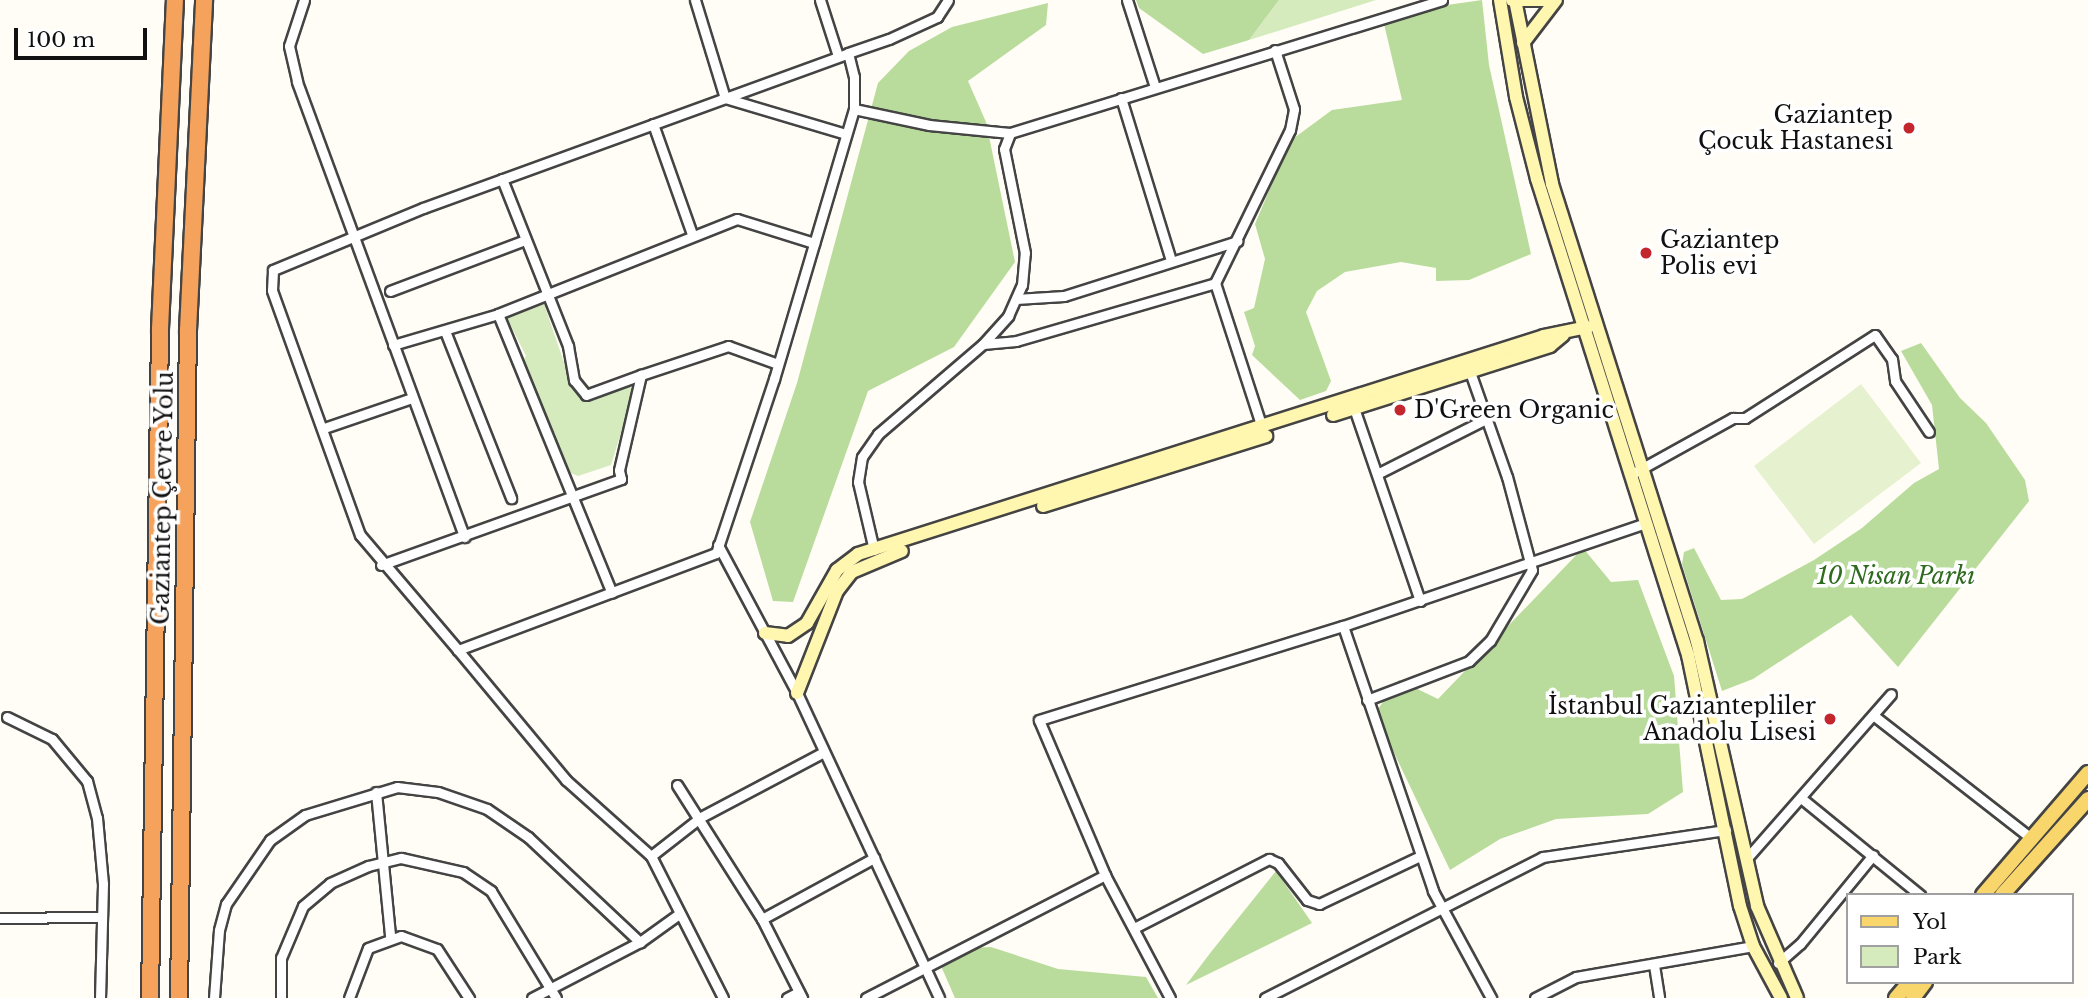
<!DOCTYPE html>
<html>
<head>
<meta charset="utf-8">
<style>
	body { margin:0 }
	#map { position:relative; width:2088px; height:998px; overflow:hidden; background:#fffdf5; font-family:"Libre Baskerville",serif }
	div>[style] { position:absolute }
	.green>* { inset:0; background:#d5ebbd }
	.forest>* { inset:0; background:#b9dc9c }
	.pitch>* { inset:0; background:#e6f2cf }
	.roads { filter:drop-shadow(2px 0 #444) drop-shadow(-2px 0 #444) drop-shadow(0 2px #444) drop-shadow(0 -2px #444) }
	.street>* { height:9px; margin:-4.5px; padding:0 4.5px; transform-origin:4.5px; border-radius:4.5px; background:#fff }
	.secondary>* { height:12px; margin:-6px; padding:0 6px; transform-origin:6px; border-radius:6px; background:#fff6b0 }
	.primary>* { height:14px; margin:-7px; padding:0 7px; transform-origin:7px; border-radius:7px; background:#f9d66b }
	.highway>* { height:16px; margin:-8px; padding:0 8px; transform-origin:8px; border-radius:8px; background:#f5a25d }
	.dots>* { width:19px; height:19px; translate:-50% -50%; box-sizing:border-box; border:4px solid #fff; border-radius:50% }
	span { translate:-50% -50%; white-space:nowrap; text-align:center; line-height:1.15; -webkit-text-stroke:7px #fff; paint-order:stroke }
	.poi-label { font-size:23px; color:#111 }
	.right { translate:-100% -50%; text-align:right }
	.left { translate:0 -50%; text-align:left }
	.street-label { font-size:23px; color:#111 }
	.park-label { font-size:23px; color:#2f6b1f; font-style:italic }
	.legend { position:absolute; left:1846px; top:893px; width:228px; height:91px; box-sizing:border-box; background:#fff; border:2px solid #a0a0a0; margin:0; padding:9px 12px; list-style:none; font-size:21px; color:#111 }
	.legend li { display:flex; align-items:center; gap:14px; height:35px }
	.legend b { width:35px; border:2px solid #a0a0a0 }
	.scale { position:absolute; left:14px; top:28px; width:133px; height:32px; box-sizing:border-box; border:4px solid #111; border-top:0; padding-left:9px; font-size:21px; line-height:24px; white-space:nowrap; color:#111; -webkit-text-stroke:5px #fff; paint-order:stroke }
</style>
</head>
<body>
<div id="map">
	<div class="green">
		<div style="clip-path:polygon(1279px 0,1376px 0,1249px 40px)"></div>
		<div style="clip-path:polygon(542px 298px,573px 389px,628px 381px,633px 394px,611px 465px,578px 476px,564px 470px,555px 433px,549px 430px,523px 361px,526px 356px,504px 312px)"></div>
	</div>
	<div class="forest">
		<div style="clip-path:polygon(1136px 0,1279px 0,1249px 40px,1203px 54px,1139px 8px)"></div>
		<div style="clip-path:polygon(1482px 0,1489px 65px,1531px 254px,1469px 280px,1436px 281px,1436px 268px,1401px 262px,1345px 272px,1317px 291px,1306px 312px,1331px 381px,1326px 391px,1300px 400px,1252px 355px,1255px 346px,1244px 312px,1254px 308px,1265px 259px,1255px 224px,1274px 179px,1294px 138px,1332px 110px,1402px 100px,1384px 24px,1447px 5px)"></div>
		<div style="clip-path:polygon(1048px 3px,1046px 25px,968px 81px,986px 122px,1015px 262px,954px 347px,868px 391px,793px 602px,773px 601px,750px 522px,797px 383px,878px 83px,909px 51px,952px 27px)"></div>
		<div style="clip-path:polygon(1921px 343px,1960px 398px,1986px 423px,2025px 480px,2029px 501px,1898px 667px,1851px 615px,1753px 679px,1722px 691px,1682px 564px,1684px 552px,1694px 548px,1721px 600px,1742px 599px,1814px 560px,1862px 528px,1914px 483px,1939px 469px,1932px 405px,1901px 351px)"></div>
		<div style="clip-path:polygon(1583px 548px,1611px 582px,1638px 580px,1674px 676px,1683px 792px,1648px 814px,1556px 819px,1500px 839px,1450px 870px,1375px 713px,1399px 680px,1438px 699px)"></div>
		<div style="clip-path:polygon(1276px 871px,1312px 923px,1186px 985px,1211px 952px)"></div>
		<div style="clip-path:polygon(991px 947px,1058px 969px,1146px 977px,1158px 998px,955px 998px,941px 966px,969px 948px)"></div>
	</div>
	<div class="pitch">
		<div style="clip-path:polygon(1861px 384px,1921px 463px,1814px 544px,1754px 466px)"></div>
	</div>
	<div class="roads">
		<div class="street">
			<div style="left:304px;top:0;width:48px;rotate:108.1deg"></div>
			<div style="left:289px;top:46px;width:37px;rotate:77deg"></div>
			<div style="left:297px;top:82px;width:485px;rotate:69.8deg"></div>
			<div style="left:695px;top:0;width:102px;rotate:73deg"></div>
			<div style="left:725px;top:98px;width:126px;rotate:16.6deg"></div>
			<div style="left:820px;top:0;width:59px;rotate:72.2deg"></div>
			<div style="left:1127px;top:0;width:91px;rotate:72.2deg"></div>
			<div style="left:848px;top:53px;width:25px;rotate:76deg"></div>
			<div style="left:854px;top:77px;width:32px;rotate:90deg"></div>
			<div style="left:854px;top:109px;width:282px;rotate:106.5deg"></div>
			<div style="left:774px;top:379px;width:183px;rotate:108.4deg"></div>
			<div style="left:716px;top:553px;width:276px;rotate:159.4deg"></div>
			<div style="left:458px;top:650px;width:151px;rotate:-130.4deg"></div>
			<div style="left:360px;top:535px;width:260px;rotate:-109.8deg"></div>
			<div style="left:272px;top:290px;width:20px;rotate:-87deg"></div>
			<div style="left:273px;top:270px;width:162px;rotate:-22.5deg"></div>
			<div style="left:423px;top:208px;width:452px;rotate:-20deg"></div>
			<div style="left:848px;top:53px;width:43px;rotate:-18.9deg"></div>
			<div style="left:889px;top:39px;width:53px;rotate:-24.6deg"></div>
			<div style="left:937px;top:17px;width:20px;rotate:-57deg"></div>
			<div style="left:1121px;top:98px;width:170px;rotate:72.9deg"></div>
			<div style="left:854px;top:109px;width:77px;rotate:12deg"></div>
			<div style="left:929px;top:125px;width:81px;rotate:5.6deg"></div>
			<div style="left:1010px;top:133px;width:452px;rotate:-17.1deg"></div>
			<div style="left:653px;top:124px;width:117px;rotate:70.5deg"></div>
			<div style="left:502px;top:179px;width:180px;rotate:68.4deg"></div>
			<div style="left:568px;top:346px;width:35px;rotate:80deg"></div>
			<div style="left:574px;top:380px;width:19px;rotate:51deg"></div>
			<div style="left:586px;top:395px;width:59px;rotate:-20deg"></div>
			<div style="left:1215px;top:283px;width:156px;rotate:72deg"></div>
			<div style="left:390px;top:291px;width:144px;rotate:-20.7deg"></div>
			<div style="left:1016px;top:299px;width:48px;rotate:-3.6deg"></div>
			<div style="left:1064px;top:296px;width:182px;rotate:-17.6deg"></div>
			<div style="left:498px;top:314px;width:301px;rotate:67.8deg"></div>
			<div style="left:445px;top:331px;width:180px;rotate:68.4deg"></div>
			<div style="left:983px;top:344px;width:33px;rotate:-5deg"></div>
			<div style="left:1016px;top:341px;width:207px;rotate:-16.2deg"></div>
			<div style="left:1215px;top:283px;width:170px;rotate:-63.9deg"></div>
			<div style="left:1290px;top:130px;width:21px;rotate:-79deg"></div>
			<div style="left:1294px;top:109px;width:62px;rotate:-107.9deg"></div>
			<div style="left:393px;top:345px;width:109px;rotate:-16.4deg"></div>
			<div style="left:498px;top:314px;width:257px;rotate:-21.7deg"></div>
			<div style="left:737px;top:219px;width:81px;rotate:17.3deg"></div>
			<div style="left:1354px;top:408px;width:204px;rotate:71.1deg"></div>
			<div style="left:324px;top:428px;width:93px;rotate:-18.8deg"></div>
			<div style="left:1377px;top:474px;width:122px;rotate:-26.8deg"></div>
			<div style="left:1630px;top:475px;width:118px;rotate:-29deg"></div>
			<div style="left:1733px;top:418px;width:12px"></div>
			<div style="left:1745px;top:418px;width:154px;rotate:-32.6deg"></div>
			<div style="left:1875px;top:335px;width:29px;rotate:55deg"></div>
			<div style="left:1892px;top:359px;width:22px;rotate:82deg"></div>
			<div style="left:1895px;top:381px;width:61px;rotate:56.3deg"></div>
			<div style="left:718px;top:545px;width:168px;rotate:61.9deg"></div>
			<div style="left:797px;top:693px;width:336px;rotate:65deg"></div>
			<div style="left:874px;top:550px;width:70px;rotate:-103.2deg"></div>
			<div style="left:858px;top:482px;width:25px;rotate:-81deg"></div>
			<div style="left:862px;top:457px;width:28px;rotate:-55deg"></div>
			<div style="left:878px;top:434px;width:138px;rotate:-40.6deg"></div>
			<div style="left:983px;top:344px;width:38px;rotate:-48deg"></div>
			<div style="left:1008px;top:316px;width:34px;rotate:-66deg"></div>
			<div style="left:1022px;top:285px;width:32px;rotate:-85deg"></div>
			<div style="left:1025px;top:253px;width:106px;rotate:-101.4deg"></div>
			<div style="left:1004px;top:149px;width:17px;rotate:-69deg"></div>
			<div style="left:381px;top:565px;width:255px;rotate:-19.7deg"></div>
			<div style="left:621px;top:479px;width:9px;rotate:-103deg"></div>
			<div style="left:619px;top:470px;width:98px;rotate:-77deg"></div>
			<div style="left:641px;top:375px;width:92px;rotate:-18.4deg"></div>
			<div style="left:728px;top:346px;width:53px;rotate:19.8deg"></div>
			<div style="left:1343px;top:626px;width:280px;rotate:71.2deg"></div>
			<div style="left:1433px;top:891px;width:122px;rotate:61.5deg"></div>
			<div style="left:458px;top:650px;width:169px;rotate:50.3deg"></div>
			<div style="left:566px;top:780px;width:114px;rotate:41.8deg"></div>
			<div style="left:651px;top:856px;width:159px;rotate:63.1deg"></div>
			<div style="left:1367px;top:700px;width:109px;rotate:-20.9deg"></div>
			<div style="left:1469px;top:661px;width:29px;rotate:-44deg"></div>
			<div style="left:1490px;top:641px;width:82px;rotate:-59.4deg"></div>
			<div style="left:1532px;top:570px;width:96px;rotate:-105deg"></div>
			<div style="left:1507px;top:477px;width:111px;rotate:-109.4deg"></div>
			<div style="left:1873px;top:715px;width:202px;rotate:37.9deg"></div>
			<div style="left:7px;top:717px;width:50px;rotate:26.1deg"></div>
			<div style="left:52px;top:739px;width:55px;rotate:50.2deg"></div>
			<div style="left:87px;top:781px;width:38px;rotate:75deg"></div>
			<div style="left:97px;top:818px;width:66px;rotate:84.8deg"></div>
			<div style="left:103px;top:884px;width:114px;rotate:91.5deg"></div>
			<div style="left:677px;top:785px;width:159px;rotate:57.6deg"></div>
			<div style="left:762px;top:919px;width:89px;rotate:63.1deg"></div>
			<div style="left:376px;top:792px;width:145px;rotate:84.4deg"></div>
			<div style="left:1801px;top:798px;width:154px;rotate:39.2deg"></div>
			<div style="left:651px;top:856px;width:63px;rotate:-38deg"></div>
			<div style="left:701px;top:817px;width:139px;rotate:-27.9deg"></div>
			<div style="left:1747px;top:858px;width:218px;rotate:-48.7deg"></div>
			<div style="left:0;top:918px;width:102px;rotate:-0.6deg"></div>
			<div style="left:762px;top:919px;width:128px;rotate:-28.6deg"></div>
			<div style="left:1134px;top:928px;width:152px;rotate:-27.1deg"></div>
			<div style="left:1269px;top:859px;width:10px;rotate:24deg"></div>
			<div style="left:1278px;top:863px;width:47px;rotate:51.9deg"></div>
			<div style="left:1307px;top:900px;width:13px;rotate:18deg"></div>
			<div style="left:1319px;top:904px;width:112px;rotate:-25.4deg"></div>
			<div style="left:1778px;top:963px;width:29px;rotate:-41deg"></div>
			<div style="left:1800px;top:944px;width:115px;rotate:-50.6deg"></div>
			<div style="left:1654px;top:965px;width:33px;rotate:81deg"></div>
			<div style="left:214px;top:998px;width:68px;rotate:-85.8deg"></div>
			<div style="left:219px;top:930px;width:27px;rotate:-75deg"></div>
			<div style="left:226px;top:904px;width:78px;rotate:-55.5deg"></div>
			<div style="left:270px;top:840px;width:43px;rotate:-35.5deg"></div>
			<div style="left:305px;top:815px;width:96px;rotate:-16.9deg"></div>
			<div style="left:397px;top:787px;width:41px;rotate:7deg"></div>
			<div style="left:438px;top:792px;width:52px;rotate:19.1deg"></div>
			<div style="left:487px;top:809px;width:50px;rotate:34.3deg"></div>
			<div style="left:528px;top:837px;width:154px;rotate:43.2deg"></div>
			<div style="left:281px;top:998px;width:40px;rotate:-90deg"></div>
			<div style="left:281px;top:958px;width:56px;rotate:-67.1deg"></div>
			<div style="left:303px;top:906px;width:35px;rotate:-40deg"></div>
			<div style="left:330px;top:883px;width:42px;rotate:-24.1deg"></div>
			<div style="left:368px;top:866px;width:34px;rotate:-14deg"></div>
			<div style="left:401px;top:858px;width:64px;rotate:12.7deg"></div>
			<div style="left:463px;top:872px;width:34px;rotate:34deg"></div>
			<div style="left:491px;top:891px;width:125px;rotate:58.7deg"></div>
			<div style="left:349px;top:998px;width:53px;rotate:-69.2deg"></div>
			<div style="left:368px;top:948px;width:35px;rotate:-20deg"></div>
			<div style="left:401px;top:936px;width:38px;rotate:20deg"></div>
			<div style="left:437px;top:949px;width:59px;rotate:56.9deg"></div>
			<div style="left:532px;top:998px;width:122px;rotate:-27.4deg"></div>
			<div style="left:640px;top:942px;width:48px;rotate:-35.7deg"></div>
			<div style="left:787px;top:998px;width:13px;rotate:-27deg"></div>
			<div style="left:866px;top:998px;width:269px;rotate:-27.2deg"></div>
			<div style="left:1170px;top:998px;width:139px;rotate:-117.9deg"></div>
			<div style="left:1105px;top:875px;width:168px;rotate:-113.1deg"></div>
			<div style="left:1039px;top:720px;width:318px;rotate:-17.2deg"></div>
			<div style="left:1343px;top:626px;width:320px;rotate:-18.8deg"></div>
			<div style="left:1265px;top:998px;width:312px;rotate:-26.9deg"></div>
			<div style="left:1543px;top:857px;width:185px;rotate:-8.4deg"></div>
			<div style="left:1535px;top:998px;width:46px;rotate:-27.1deg"></div>
			<div style="left:1576px;top:977px;width:180px;rotate:-9.9deg"></div>
		</div>
		<div class="secondary">
			<div style="left:1500px;top:0;width:98px;rotate:80.6deg"></div>
			<div style="left:1516px;top:97px;width:85px;rotate:75.6deg"></div>
			<div style="left:1537px;top:179px;width:499px;rotate:72.4deg"></div>
			<div style="left:1688px;top:655px;width:256px;rotate:78.3deg"></div>
			<div style="left:1740px;top:906px;width:42px;rotate:72deg"></div>
			<div style="left:1753px;top:946px;width:59px;rotate:61.7deg"></div>
			<div style="left:1512px;top:0;width:35px"></div>
			<div style="left:1515px;top:0;width:188px;rotate:78.6deg"></div>
			<div style="left:1552px;top:184px;width:479px;rotate:72.4deg"></div>
			<div style="left:1697px;top:641px;width:272px;rotate:77.2deg"></div>
			<div style="left:1757px;top:906px;width:100px;rotate:66.5deg"></div>
			<div style="left:1523px;top:43px;width:54px;rotate:-52.5deg"></div>
			<div style="left:1333px;top:415px;width:228px;rotate:-17.6deg"></div>
			<div style="left:1550px;top:346px;width:17px;rotate:-40deg"></div>
			<div style="left:1043px;top:506px;width:234px;rotate:-17.4deg"></div>
			<div style="left:765px;top:633px;width:23px;rotate:7deg"></div>
			<div style="left:788px;top:636px;width:23px;rotate:-34deg"></div>
			<div style="left:807px;top:623px;width:61px;rotate:-60.5deg"></div>
			<div style="left:837px;top:570px;width:26px;rotate:-37deg"></div>
			<div style="left:858px;top:554px;width:720px;rotate:-17.63deg"></div>
			<div style="left:1544px;top:336px;width:45px;rotate:-11.6deg"></div>
			<div style="left:797px;top:693px;width:110px;rotate:-68.6deg"></div>
			<div style="left:837px;top:591px;width:24px;rotate:-52deg"></div>
			<div style="left:852px;top:572px;width:54px;rotate:-22.8deg"></div>
		</div>
		<div class="primary">
			<div style="left:1983px;top:895px;width:161px;rotate:-49.3deg"></div>
			<div style="left:2002px;top:895px;width:129px;rotate:-48.1deg"></div>
			<div style="left:1896px;top:998px;width:21px;rotate:-49deg"></div>
			<div style="left:1913px;top:998px;width:20px;rotate:-53deg"></div>
		</div>
		<div class="highway">
			<div style="left:150px;top:998px;width:669px;rotate:-89.14deg"></div>
			<div style="left:160px;top:329px;width:329px;rotate:-87.4deg"></div>
			<div style="left:179px;top:998px;width:668px;rotate:-89.23deg"></div>
			<div style="left:188px;top:330px;width:330px;rotate:-87.2deg"></div>
		</div>
	</div>
	<div class="dots">
		<div style="left:1909px;top:128px;background:#c4262e"></div>
		<div style="left:1646px;top:253px;background:#c4262e"></div>
		<div style="left:1400px;top:410px;background:#c4262e"></div>
		<div style="left:1830px;top:719px;background:#c4262e"></div>
	</div>
	<div class="poi-label">
		<span class="right" style="left:1893px;top:128px">Gaziantep<br>Çocuk Hastanesi</span>
		<span class="left" style="left:1660px;top:253px">Gaziantep<br>Polis evi</span>
		<span class="left" style="left:1414px;top:410px">D'Green Organic</span>
		<span class="right" style="left:1816px;top:719px">İstanbul Gaziantepliler<br>Anadolu Lisesi</span>
	</div>
	<div class="street-label">
		<span style="left:163px;top:498px;rotate:-89deg">Gaziantep Çevre Yolu</span>
	</div>
	<div class="park-label">
		<span style="left:1896px;top:576px">10 Nisan Parkı</span>
	</div>
	<ul class="legend">
	<li><b style="height:9px;background:#f9d66b"></b>Yol</li>
	<li><b style="height:19px;background:#d5ebbd"></b>Park</li>
	</ul>
	<div class="scale">100 m</div>
</div>
</body>
</html>
